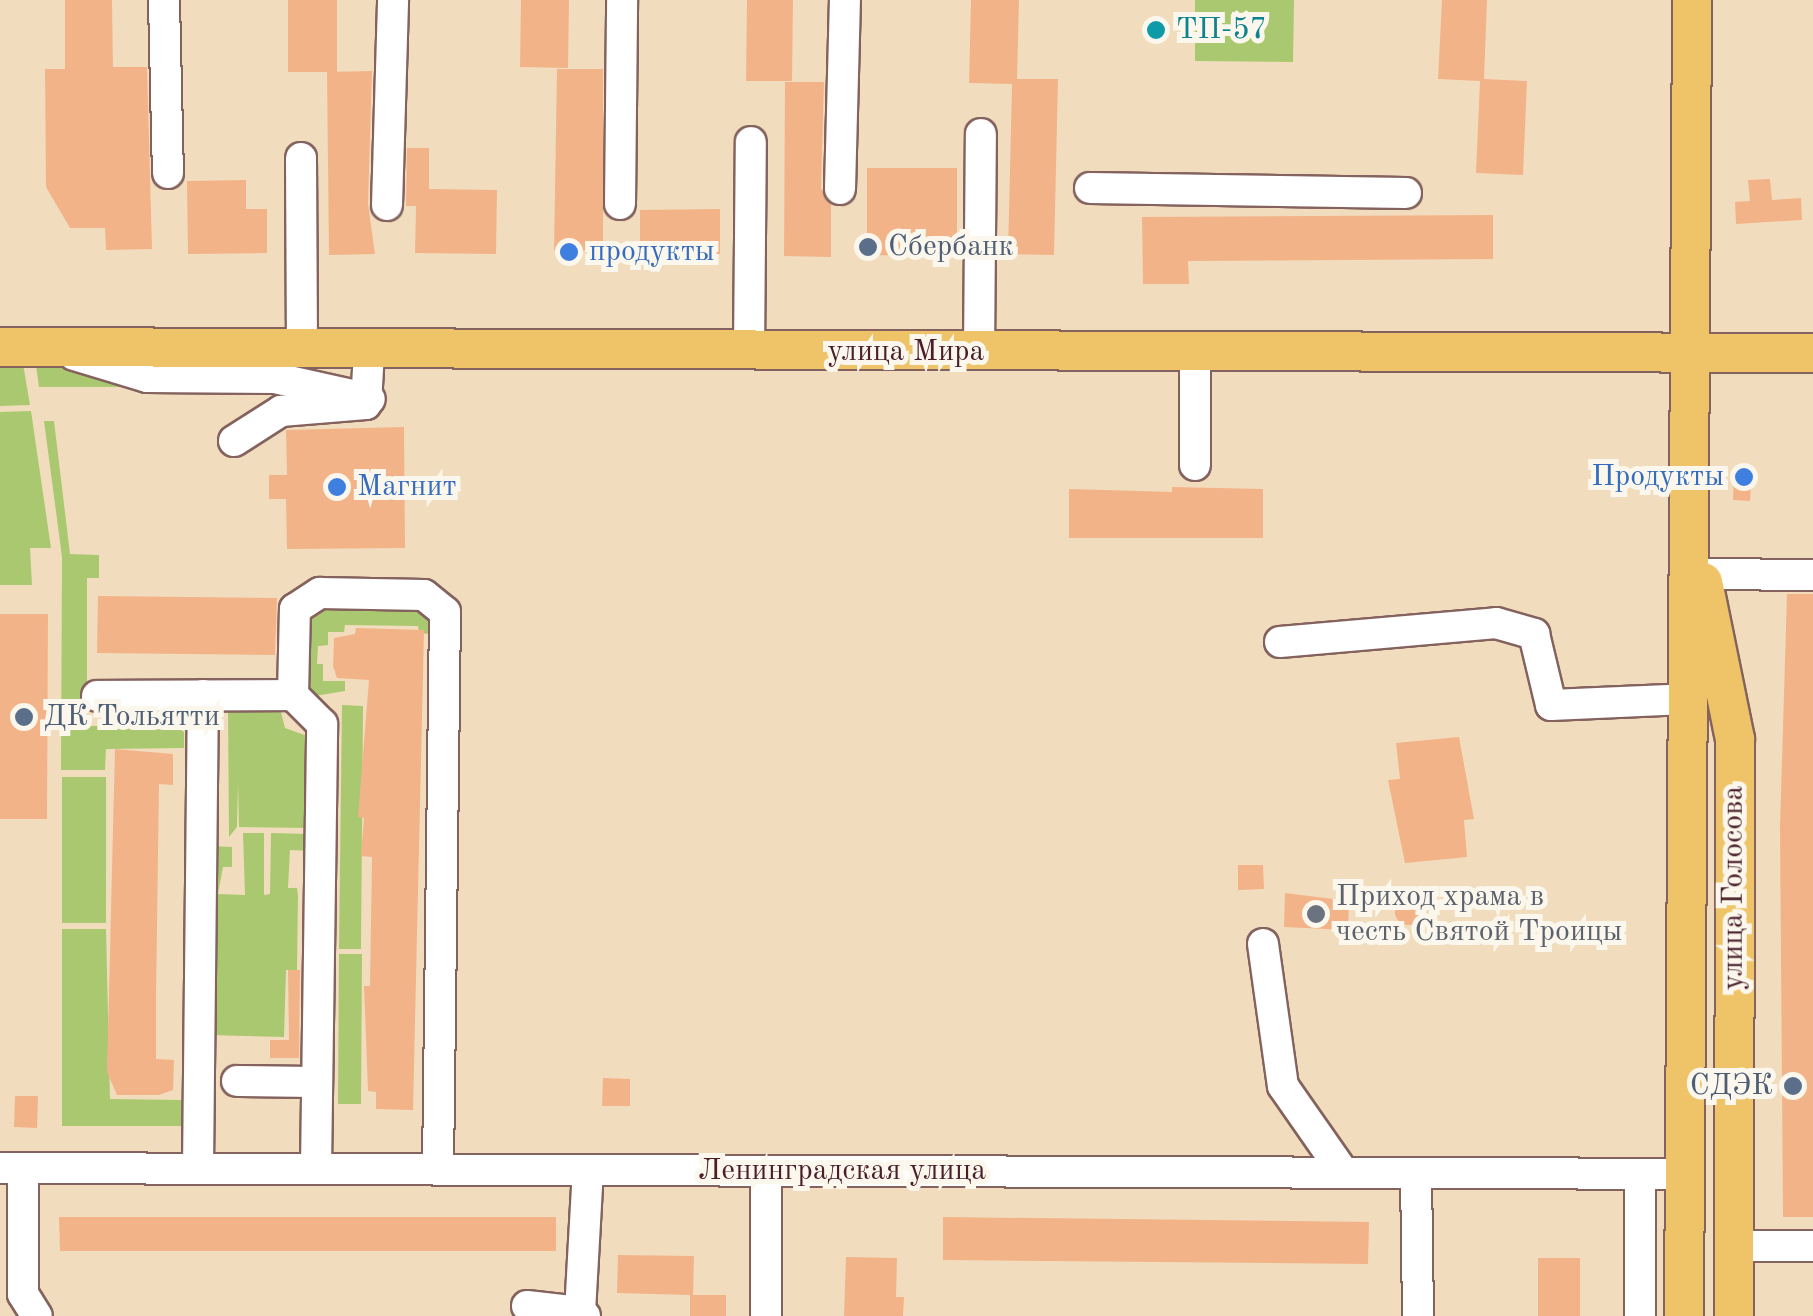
<!DOCTYPE html>
<html>
<head>
<meta charset="utf-8">
<style>
	body { margin:0 }
	#map { position:relative; width:1813px; height:1316px; overflow:hidden; background:#f1ddbd; font-family:"Old Standard TT",serif }
	div>[style] { position:absolute }
	.green>* { inset:0; background:#aac870 }
	.building>* { inset:0; background:#f3b388 }
	.round { border-radius:50% }
	.roads { filter:drop-shadow(2px 0 #84625e) drop-shadow(-2px 0 #84625e) drop-shadow(0 2px #84625e) drop-shadow(0 -2px #84625e) }
	.minor>* { height:30px; margin:-15px; padding:0 15px; transform-origin:15px; border-radius:15px; background:#fff }
	.major>* { height:38px; margin:-19px; padding:0 19px; transform-origin:19px; border-radius:19px; background:#efc469 }
	.dots>* { width:28px; height:28px; translate:-50% -50%; box-sizing:border-box; border:5px solid #fbf7ec; border-radius:50% }
	span { translate:-50% -50%; white-space:nowrap; text-align:center; line-height:1.15; -webkit-text-stroke:10px #fbf7ec; paint-order:stroke }
	.culture-label { font-size:30px; color:#0d838f }
	.left { translate:0 -50%; text-align:left }
	.service-label { font-size:30px; color:#4e5e75 }
	.right { translate:-100% -50%; text-align:right }
	.shop-label { font-size:30px; color:#366cbe }
	.street-label { font-size:30px; color:#4a1f2b }
	.worship-label { font-size:30px; color:#5b616d }
</style>
</head>
<body>
<div id="map">
	<div class="green">
		<div style="clip-path:polygon(1195px 0,1294px 0,1293px 62px,1195px 61px)"></div>
		<div style="clip-path:polygon(23px 364px,30px 405px,0 406px,0 365px)"></div>
		<div style="clip-path:polygon(36px 365px,59px 365px,153px 387px,39px 387px)"></div>
		<div style="clip-path:polygon(31px 411px,51px 548px,30px 548px,32px 585px,0 585px,0 412px)"></div>
		<div style="clip-path:polygon(44px 421px,54px 421px,70px 554px,99px 555px,99px 578px,87px 578px,87px 726px,175px 726px,184px 732px,184px 748px,106px 749px,105px 770px,61px 770px,62px 557px)"></div>
		<div style="clip-path:polygon(317px 608px,420px 609px,431px 620px,431px 634px,419px 633px,418px 626px,345px 625px,344px 632px,328px 632px,328px 645px,318px 646px,317px 664px,323px 664px,323px 681px,345px 681px,345px 691px,315px 696px,307px 685px,309px 619px)"></div>
		<div style="clip-path:polygon(342px 705px,363px 706px,361px 949px,339px 949px)"></div>
		<div style="clip-path:polygon(228px 707px,280px 708px,285px 728px,310px 737px,310px 828px,239px 827px,238px 781px,237px 827px,229px 837px)"></div>
		<div style="clip-path:polygon(62px 777px,106px 777px,106px 923px,62px 923px)"></div>
		<div style="clip-path:polygon(243px 833px,264px 833px,264px 895px,270px 894px,271px 833px,310px 834px,318px 853px,313px 875px,303px 881px,312px 851px,290px 850px,288px 888px,297px 888px,298px 896px,297px 970px,286px 970px,284px 1037px,208px 1035px,210px 846px,232px 847px,232px 867px,223px 867px,218px 894px,245px 895px)"></div>
		<div style="clip-path:polygon(62px 929px,106px 929px,110px 1099px,182px 1100px,183px 1126px,62px 1126px)"></div>
		<div style="clip-path:polygon(339px 954px,362px 954px,361px 1104px,338px 1104px)"></div>
	</div>
	<div class="building">
		<div style="clip-path:polygon(65px 0,112px 0,113px 67px,147px 67px,152px 249px,106px 250px,105px 228px,70px 228px,46px 187px,45px 69px,65px 69px)"></div>
		<div style="clip-path:polygon(288px 0,337px 0,337px 72px,288px 72px)"></div>
		<div style="clip-path:polygon(521px 0,569px 0,568px 68px,520px 67px)"></div>
		<div style="clip-path:polygon(747px 0,793px 0,792px 81px,746px 81px)"></div>
		<div style="clip-path:polygon(971px 0,1019px 0,1017px 79px,1058px 79px,1054px 255px,1008px 254px,1012px 84px,969px 83px)"></div>
		<div style="clip-path:polygon(1442px 0,1487px 0,1484px 79px,1527px 81px,1523px 175px,1476px 173px,1480px 81px,1438px 79px)"></div>
		<div style="clip-path:polygon(557px 69px,603px 69px,603px 251px,554px 250px)"></div>
		<div style="clip-path:polygon(372px 71px,368px 204px,375px 254px,329px 255px,327px 72px)"></div>
		<div style="clip-path:polygon(785px 82px,824px 82px,821px 188px,831px 205px,831px 257px,784px 256px)"></div>
		<div style="clip-path:polygon(407px 148px,429px 148px,429px 189px,497px 190px,496px 254px,415px 253px,416px 206px,406px 206px)"></div>
		<div style="clip-path:polygon(867px 168px,957px 168px,957px 256px,867px 255px)"></div>
		<div style="clip-path:polygon(1770px 179px,1772px 200px,1801px 198px,1802px 220px,1736px 224px,1735px 202px,1750px 201px,1748px 180px)"></div>
		<div style="clip-path:polygon(246px 180px,246px 209px,267px 209px,267px 253px,188px 254px,187px 181px)"></div>
		<div style="clip-path:polygon(720px 209px,720px 254px,640px 254px,640px 210px)"></div>
		<div style="clip-path:polygon(1493px 215px,1493px 259px,1188px 261px,1189px 284px,1143px 284px,1142px 217px)"></div>
		<div style="clip-path:polygon(404px 427px,405px 548px,287px 549px,286px 499px,269px 499px,269px 475px,287px 475px,286px 430px)"></div>
		<div style="clip-path:polygon(1734px 471px,1752px 472px,1750px 501px,1733px 500px)"></div>
		<div style="clip-path:polygon(1172px 487px,1263px 489px,1263px 538px,1069px 538px,1069px 489px,1172px 492px)"></div>
		<div style="clip-path:polygon(1787px 594px,1813px 594px,1813px 1217px,1783px 1217px,1780px 827px)"></div>
		<div style="clip-path:polygon(98px 596px,277px 598px,275px 655px,97px 653px)"></div>
		<div style="clip-path:polygon(0 614px,48px 614px,47px 819px,0 819px)"></div>
		<div style="clip-path:polygon(356px 628px,424px 630px,413px 1110px,376px 1109px,376px 1092px,368px 1091px,364px 986px,370px 986px,372px 857px,361px 856px,364px 818px,358px 817px,369px 680px,337px 678px,333px 666px,334px 638px,355px 634px)"></div>
		<div style="clip-path:polygon(1459px 737px,1474px 819px,1464px 820px,1467px 857px,1405px 863px,1388px 780px,1400px 779px,1396px 743px)"></div>
		<div style="clip-path:polygon(115px 749px,173px 754px,173px 785px,159px 784px,156px 998px,156px 1059px,174px 1060px,173px 1090px,159px 1095px,117px 1095px,107px 1072px)"></div>
		<div style="clip-path:polygon(1238px 865px,1263px 865px,1264px 889px,1238px 890px)"></div>
		<div style="clip-path:polygon(1285px 893px,1349px 901px,1348px 930px,1284px 927px)"></div>
		<div class="round" style="left:1395px;top:899px;width:26px;height:26px"></div>
		<div style="clip-path:polygon(288px 970px,300px 970px,299px 1058px,270px 1058px,270px 1040px,289px 1040px)"></div>
		<div style="clip-path:polygon(603px 1078px,630px 1079px,630px 1106px,602px 1106px)"></div>
		<div style="clip-path:polygon(15px 1096px,38px 1096px,37px 1128px,14px 1127px)"></div>
		<div style="clip-path:polygon(59px 1217px,556px 1217px,556px 1251px,60px 1251px)"></div>
		<div style="clip-path:polygon(943px 1217px,1369px 1222px,1368px 1264px,943px 1260px)"></div>
		<div style="clip-path:polygon(618px 1255px,694px 1256px,693px 1295px,726px 1295px,726px 1316px,690px 1316px,690px 1295px,617px 1293px)"></div>
		<div style="clip-path:polygon(846px 1257px,897px 1258px,896px 1297px,904px 1297px,903px 1316px,844px 1316px)"></div>
		<div style="clip-path:polygon(1538px 1258px,1580px 1258px,1580px 1316px,1538px 1316px)"></div>
	</div>
	<div class="roads">
		<div class="minor">
			<div style="left:164px;top:0;width:173px;rotate:88.7deg"></div>
			<div style="left:301px;top:158px;width:194px;rotate:89.7deg"></div>
			<div style="left:1090px;top:188px;width:316px;rotate:0.9deg"></div>
			<div style="left:840px;top:189px;width:189px;rotate:-88.5deg"></div>
			<div style="left:620px;top:204px;width:204px;rotate:-89.4deg"></div>
			<div style="left:387px;top:205px;width:205px;rotate:-88.3deg"></div>
			<div style="left:749px;top:352px;width:210px;rotate:-89.5deg"></div>
			<div style="left:979px;top:352px;width:218px;rotate:-89.5deg"></div>
			<div style="left:74px;top:355px;width:76px;rotate:16.8deg"></div>
			<div style="left:147px;top:377px;width:128px;rotate:0.4deg"></div>
			<div style="left:275px;top:378px;width:97px;rotate:12.5deg"></div>
			<div style="left:234px;top:441px;width:56px;rotate:-32.6deg"></div>
			<div style="left:281px;top:411px;width:85px;rotate:-4.7deg"></div>
			<div style="left:366px;top:404px;width:52px;rotate:-86.7deg"></div>
			<div style="left:1195px;top:465px;width:113px;rotate:-90deg"></div>
			<div style="left:1702px;top:574px;width:111px;rotate:0.5deg"></div>
			<div style="left:1280px;top:642px;width:217px;rotate:-5deg"></div>
			<div style="left:1496px;top:623px;width:40px;rotate:16deg"></div>
			<div style="left:1534px;top:634px;width:73px;rotate:76.5deg"></div>
			<div style="left:1551px;top:705px;width:135px;rotate:-2.5deg"></div>
			<div style="left:97px;top:696px;width:196px;rotate:-0.3deg"></div>
			<div style="left:1263px;top:944px;width:143px;rotate:82deg"></div>
			<div style="left:1283px;top:1086px;width:105px;rotate:55.1deg"></div>
			<div style="left:237px;top:1081px;width:80px;rotate:0.7deg"></div>
			<div style="left:0;top:1168px;width:1683px;rotate:0.2deg"></div>
			<div style="left:23px;top:1168px;width:126px;rotate:90deg"></div>
			<div style="left:23px;top:1294px;width:26px;rotate:58deg"></div>
			<div style="left:198px;top:1168px;width:473px;rotate:-89.4deg"></div>
			<div style="left:316px;top:1168px;width:444px;rotate:-89.2deg"></div>
			<div style="left:322px;top:724px;width:41px;rotate:-135deg"></div>
			<div style="left:293px;top:695px;width:86px;rotate:-88.7deg"></div>
			<div style="left:295px;top:609px;width:30px;rotate:-33deg"></div>
			<div style="left:320px;top:593px;width:104px;rotate:1.1deg"></div>
			<div style="left:424px;top:595px;width:27px;rotate:39deg"></div>
			<div style="left:445px;top:612px;width:557px;rotate:90.72deg"></div>
			<div style="left:766px;top:1171px;width:145px;rotate:90deg"></div>
			<div style="left:1416px;top:1173px;width:143px;rotate:89.2deg"></div>
			<div style="left:1640px;top:1174px;width:142px;rotate:90deg"></div>
			<div style="left:1734px;top:1246px;width:79px"></div>
			<div style="left:527px;top:1306px;width:53px;rotate:6.5deg"></div>
			<div style="left:585px;top:1316px;width:6px;rotate:-141deg"></div>
			<div style="left:580px;top:1312px;width:142px;rotate:-86.8deg"></div>
		</div>
		<div class="major">
			<div style="left:0;top:347px;width:1813px;rotate:0.19deg"></div>
			<div style="left:1703px;top:582px;width:160px;rotate:78.5deg"></div>
			<div style="left:1735px;top:739px;width:577px;rotate:90.1deg"></div>
			<div style="left:1684px;top:1316px;width:1316px;rotate:-89.65deg"></div>
		</div>
	</div>
	<div class="dots">
		<div style="left:1156px;top:30px;background:#0f9aa8"></div>
		<div style="left:868px;top:247px;background:#5c6f8a"></div>
		<div style="left:569px;top:252px;background:#3f7fe0"></div>
		<div style="left:1744px;top:477px;background:#3f7fe0"></div>
		<div style="left:337px;top:487px;background:#3f7fe0"></div>
		<div style="left:24px;top:717px;background:#5c6f8a"></div>
		<div style="left:1316px;top:914px;background:#6b7280"></div>
		<div style="left:1793px;top:1086px;background:#5c6f8a"></div>
	</div>
	<div class="culture-label">
		<span class="left" style="left:1176px;top:30px">ТП-57</span>
	</div>
	<div class="service-label">
		<span class="left" style="left:888px;top:247px">Сбербанк</span>
		<span class="left" style="left:44px;top:717px">ДК Тольятти</span>
		<span class="right" style="left:1773px;top:1086px">СДЭК</span>
	</div>
	<div class="shop-label">
		<span class="left" style="left:589px;top:252px">продукты</span>
		<span class="right" style="left:1724px;top:477px">Продукты</span>
		<span class="left" style="left:357px;top:487px">Магнит</span>
	</div>
	<div class="street-label">
		<span style="left:906px;top:352px">улица Мира</span>
		<span style="left:1734px;top:888px;rotate:-90deg">улица Голосова</span>
		<span style="left:842px;top:1171px">Ленинградская улица</span>
	</div>
	<div class="worship-label">
		<span class="left" style="left:1336px;top:914px">Приход храма в<br>честь Святой Троицы</span>
	</div>
</div>
</body>
</html>
